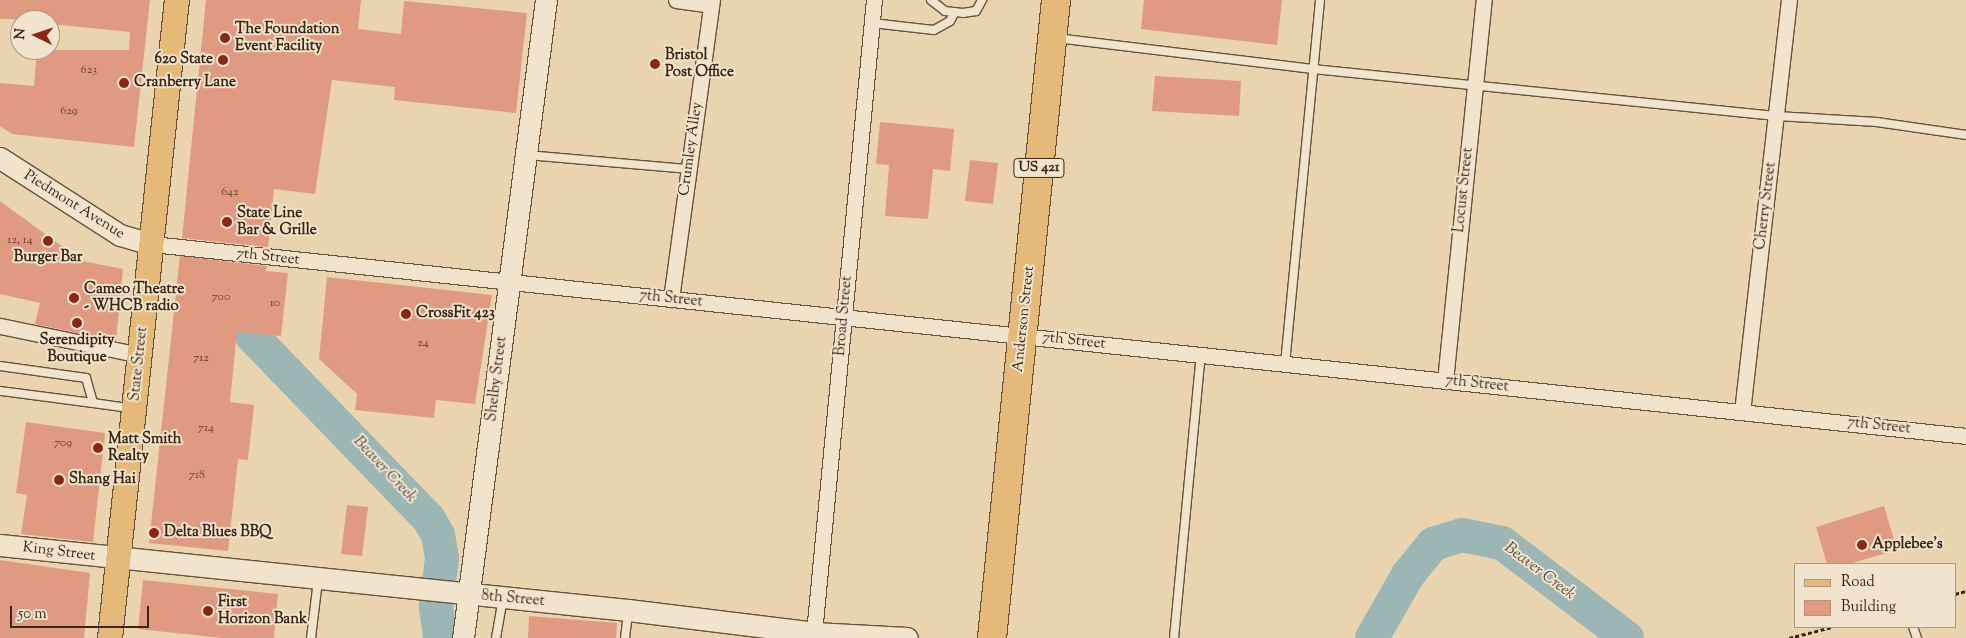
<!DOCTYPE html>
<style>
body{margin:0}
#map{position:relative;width:1966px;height:638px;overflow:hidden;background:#ead4b0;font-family:"Sorts Mill Goudy",serif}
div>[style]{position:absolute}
.river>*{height:34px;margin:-17px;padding:0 17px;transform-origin:17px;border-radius:17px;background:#9bb6b5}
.building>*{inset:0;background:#e09a81}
.path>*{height:3px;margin-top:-1.5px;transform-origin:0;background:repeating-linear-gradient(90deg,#3d2515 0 4px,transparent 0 6.5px)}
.roads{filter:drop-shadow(1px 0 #68513c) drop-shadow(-1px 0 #68513c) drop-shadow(0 1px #68513c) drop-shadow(0 -1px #68513c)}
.lane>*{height:8px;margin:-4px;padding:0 4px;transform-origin:4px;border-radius:4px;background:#f1e3cc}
.street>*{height:15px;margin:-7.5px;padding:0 7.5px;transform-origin:7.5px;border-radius:7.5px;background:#f1e3cc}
.secondary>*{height:21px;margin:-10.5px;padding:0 10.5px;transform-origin:10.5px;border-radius:10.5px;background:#f1e3cc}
.primary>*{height:24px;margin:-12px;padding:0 12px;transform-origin:12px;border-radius:12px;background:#e5ba78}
.highway>*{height:28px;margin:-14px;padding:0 14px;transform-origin:14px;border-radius:14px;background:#e5ba78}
.dots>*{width:14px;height:14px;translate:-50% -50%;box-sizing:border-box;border:2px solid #f1e3cc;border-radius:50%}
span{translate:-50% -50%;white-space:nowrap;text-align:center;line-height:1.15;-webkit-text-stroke:4px #f1e3cc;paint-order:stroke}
.number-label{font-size:12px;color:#664230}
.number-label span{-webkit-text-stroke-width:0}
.shield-label span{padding:1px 4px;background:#f1e3cc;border:1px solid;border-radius:4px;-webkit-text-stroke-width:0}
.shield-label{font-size:14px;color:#3d2515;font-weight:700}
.poi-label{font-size:15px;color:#3d2515;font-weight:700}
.left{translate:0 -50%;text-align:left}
.right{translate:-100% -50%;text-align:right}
.street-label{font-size:15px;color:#3d2515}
.water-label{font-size:16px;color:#54493d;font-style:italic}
.legend{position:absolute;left:1794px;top:563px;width:162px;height:65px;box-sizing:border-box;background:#f1e3cc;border:1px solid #a99783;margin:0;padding:6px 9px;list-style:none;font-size:15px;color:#3d2515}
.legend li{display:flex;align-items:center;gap:10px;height:25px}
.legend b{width:25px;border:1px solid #a99783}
.north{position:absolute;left:10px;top:10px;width:50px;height:50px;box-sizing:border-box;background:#f1e3cc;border:1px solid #a99783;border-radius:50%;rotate:274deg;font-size:14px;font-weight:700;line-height:20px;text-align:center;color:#3d2515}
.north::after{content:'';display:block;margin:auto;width:18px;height:22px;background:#8f2418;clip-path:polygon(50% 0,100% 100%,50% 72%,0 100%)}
.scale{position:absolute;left:10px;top:606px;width:139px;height:22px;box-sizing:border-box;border:2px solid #3d2515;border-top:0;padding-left:6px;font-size:15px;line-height:18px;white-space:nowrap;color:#3d2515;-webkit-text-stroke:4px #f1e3cc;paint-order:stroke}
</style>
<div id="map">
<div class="river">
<div style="left:252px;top:336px;width:255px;rotate:46deg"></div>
<div style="left:429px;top:519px;width:18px;rotate:61deg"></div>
<div style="left:438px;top:535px;width:23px;rotate:80deg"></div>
<div style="left:442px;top:558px;width:50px;rotate:96.8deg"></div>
<div style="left:436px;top:608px;width:30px;rotate:82deg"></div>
<div style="left:1372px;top:638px;width:73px;rotate:-60.3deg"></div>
<div style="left:1408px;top:575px;width:40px;rotate:-51deg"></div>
<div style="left:1433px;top:544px;width:30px;rotate:-17deg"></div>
<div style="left:1462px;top:535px;width:41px;rotate:11.3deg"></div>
<div style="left:1502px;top:543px;width:157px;rotate:37.2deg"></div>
</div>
<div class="building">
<div style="clip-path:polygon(0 0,150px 0,134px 147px,12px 134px,0 126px,0 83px,34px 86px,37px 50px,129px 50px,130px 32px,50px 24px,50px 20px,0 19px)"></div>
<div style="clip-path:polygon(206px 0,361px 0,358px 29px,401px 34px,404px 1px,527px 13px,516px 113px,394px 100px,395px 87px,332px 80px,315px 194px,274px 189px,268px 247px,182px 238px)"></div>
<div style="clip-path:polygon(1144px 0,1282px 0,1277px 45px,1141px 29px)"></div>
<div style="clip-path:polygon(1155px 76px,1241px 81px,1239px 116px,1152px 111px)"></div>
<div style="clip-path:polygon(880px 122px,954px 129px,950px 171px,933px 169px,928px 219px,885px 216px,889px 165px,876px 164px)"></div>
<div style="clip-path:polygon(970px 160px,998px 163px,993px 204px,965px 201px)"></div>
<div style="clip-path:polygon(0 201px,82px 261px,123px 269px,116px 341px,35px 324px,40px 303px,0 294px)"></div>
<div style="clip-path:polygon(180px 256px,267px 266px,266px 271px,288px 273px,281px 336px,237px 332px,230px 402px,254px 405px,248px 460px,238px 459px,228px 551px,149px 543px)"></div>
<div style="clip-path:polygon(327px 277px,492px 295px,475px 404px,436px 400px,434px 418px,355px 410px,357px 394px,319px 359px)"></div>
<div style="clip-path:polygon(26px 422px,105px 433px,93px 542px,21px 534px,27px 495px,16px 493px)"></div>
<div style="clip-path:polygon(347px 505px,368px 507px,362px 556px,341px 554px)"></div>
<div style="clip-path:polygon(1884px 506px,1897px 550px,1849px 564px,1827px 564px,1816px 527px)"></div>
<div style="clip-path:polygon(0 560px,90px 573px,84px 638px,0 638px)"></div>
<div style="clip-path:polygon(143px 580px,278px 594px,274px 638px,222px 638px,138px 629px)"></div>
<div style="clip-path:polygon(529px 616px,617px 623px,616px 638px,528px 638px)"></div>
</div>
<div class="path">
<div style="left:1955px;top:594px;width:11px;rotate:-15deg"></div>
<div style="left:1789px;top:638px;width:44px;rotate:-14.3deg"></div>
</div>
<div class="roads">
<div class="lane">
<div style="left:931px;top:0;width:18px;rotate:38deg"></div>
<div style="left:945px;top:11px;width:18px;rotate:6deg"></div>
<div style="left:963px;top:13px;width:13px;rotate:-9deg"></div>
<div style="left:976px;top:11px;width:13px;rotate:-61deg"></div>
<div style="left:872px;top:23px;width:62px;rotate:6.4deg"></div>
<div style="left:934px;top:30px;width:18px;rotate:-29deg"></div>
<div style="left:950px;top:21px;width:10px;rotate:-61deg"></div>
<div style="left:1056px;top:38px;width:259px;rotate:6.9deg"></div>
<div style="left:1313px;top:69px;width:465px;rotate:5.8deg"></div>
<div style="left:1776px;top:116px;width:101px;rotate:3.4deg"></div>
<div style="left:1877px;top:122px;width:90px;rotate:8.3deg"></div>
<div style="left:528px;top:155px;width:161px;rotate:5deg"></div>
<div style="left:1285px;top:364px;width:366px;rotate:-84.5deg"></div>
<div style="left:0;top:366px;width:87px;rotate:7.9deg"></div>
<div style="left:86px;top:378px;width:26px;rotate:74deg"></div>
<div style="left:93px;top:403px;width:94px;rotate:-172.6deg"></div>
<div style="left:93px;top:403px;width:37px;rotate:8deg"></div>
<div style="left:1913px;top:627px;width:12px;rotate:70deg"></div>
<div style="left:311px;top:638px;width:58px;rotate:-83.1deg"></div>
<div style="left:496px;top:638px;width:41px;rotate:-80.1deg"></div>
<div style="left:625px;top:638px;width:25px;rotate:-83deg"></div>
<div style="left:1174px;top:638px;width:284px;rotate:-84.6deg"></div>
</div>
<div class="street">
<div style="left:676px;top:0;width:35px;rotate:8deg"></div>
<div style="left:152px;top:244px;width:1824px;rotate:6.04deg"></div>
<div style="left:671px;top:299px;width:302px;rotate:-82.2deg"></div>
<div style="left:0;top:326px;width:143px;rotate:11.7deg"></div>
<div style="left:1445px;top:381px;width:383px;rotate:-84.2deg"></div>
<div style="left:1742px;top:412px;width:415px;rotate:-83.5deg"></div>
<div style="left:814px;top:633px;width:636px;rotate:-84.59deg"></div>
</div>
<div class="secondary">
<div style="left:0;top:158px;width:143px;rotate:32.7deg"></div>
<div style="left:120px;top:235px;width:33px;rotate:16deg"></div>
<div style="left:0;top:545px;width:631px;rotate:5.91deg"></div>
<div style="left:628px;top:610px;width:187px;rotate:7deg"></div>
<div style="left:814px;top:633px;width:93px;rotate:3.1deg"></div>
<div style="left:463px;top:638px;width:643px;rotate:-82.59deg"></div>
</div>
<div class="primary">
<div style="left:110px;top:638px;width:642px;rotate:-84.01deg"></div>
</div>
<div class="highway">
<div style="left:992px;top:638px;width:641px;rotate:-84.27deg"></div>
</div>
</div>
<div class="dots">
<div style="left:225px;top:38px;background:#8f2418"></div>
<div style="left:223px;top:60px;background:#8f2418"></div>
<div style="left:655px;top:64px;background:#8f2418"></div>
<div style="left:124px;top:83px;background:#8f2418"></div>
<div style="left:227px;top:222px;background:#8f2418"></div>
<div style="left:48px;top:241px;background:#8f2418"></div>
<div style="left:74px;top:298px;background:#8f2418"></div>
<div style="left:406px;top:314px;background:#8f2418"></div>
<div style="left:77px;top:323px;background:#8f2418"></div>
<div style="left:98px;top:448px;background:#8f2418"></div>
<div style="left:59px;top:480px;background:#8f2418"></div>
<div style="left:154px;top:533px;background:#8f2418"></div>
<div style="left:1862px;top:545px;background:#8f2418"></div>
<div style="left:208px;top:611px;background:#8f2418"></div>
</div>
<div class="number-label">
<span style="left:89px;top:71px">623</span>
<span style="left:69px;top:112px">629</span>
<span style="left:230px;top:193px">642</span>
<span style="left:20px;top:241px">12, 14</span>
<span style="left:221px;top:298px">700</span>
<span style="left:275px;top:304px">10</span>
<span style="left:423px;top:344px">24</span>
<span style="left:201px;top:359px">712</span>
<span style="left:206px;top:429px">714</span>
<span style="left:63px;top:444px">709</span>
<span style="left:197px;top:476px">718</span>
</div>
<div class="shield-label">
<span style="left:1039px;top:168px">US 421</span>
</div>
<div class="poi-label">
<span class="left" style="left:235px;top:38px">The Foundation<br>Event Facility</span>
<span class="left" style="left:665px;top:64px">Bristol<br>Post Office</span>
<span class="right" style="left:213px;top:60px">620 State</span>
<span class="left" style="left:134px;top:83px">Cranberry Lane</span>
<span class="left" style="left:237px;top:222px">State Line<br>Bar &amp; Grille</span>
<span style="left:48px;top:258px">Burger Bar</span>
<span class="left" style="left:84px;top:298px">Cameo Theatre<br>- WHCB radio</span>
<span class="left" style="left:416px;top:314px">CrossFit 423</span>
<span style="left:77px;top:349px">Serendipity<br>Boutique</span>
<span class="left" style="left:108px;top:448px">Matt Smith<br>Realty</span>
<span class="left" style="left:69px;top:480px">Shang Hai</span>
<span class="left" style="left:164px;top:533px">Delta Blues BBQ</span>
<span class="left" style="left:1872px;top:545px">Applebee's</span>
<span class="left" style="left:218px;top:611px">First<br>Horizon Bank</span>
</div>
<div class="street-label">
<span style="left:691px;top:149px;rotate:-82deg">Crumley Alley</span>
<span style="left:1464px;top:190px;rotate:-84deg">Locust Street</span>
<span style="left:74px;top:205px;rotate:32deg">Piedmont Avenue</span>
<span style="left:1766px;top:206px;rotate:-83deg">Cherry Street</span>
<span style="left:268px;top:257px;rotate:6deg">7th Street</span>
<span style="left:671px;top:299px;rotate:6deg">7th Street</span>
<span style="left:844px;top:316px;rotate:-85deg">Broad Street</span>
<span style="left:1024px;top:319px;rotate:-84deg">Anderson Street</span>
<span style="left:1074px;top:341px;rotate:6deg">7th Street</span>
<span style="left:139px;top:364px;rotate:-84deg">State Street</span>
<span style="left:497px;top:379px;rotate:-83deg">Shelby Street</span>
<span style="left:1477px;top:384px;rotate:6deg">7th Street</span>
<span style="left:1879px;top:426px;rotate:6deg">7th Street</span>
<span style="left:59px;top:552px;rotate:7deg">King Street</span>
<span style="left:513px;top:599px;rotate:5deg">8th Street</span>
</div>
<div class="water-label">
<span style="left:384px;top:470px;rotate:47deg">Beaver Creek</span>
<span style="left:1539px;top:572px;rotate:37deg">Beaver Creek</span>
</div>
<ul class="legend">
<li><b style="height:6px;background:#e5ba78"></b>Road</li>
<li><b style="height:14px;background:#e09a81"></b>Building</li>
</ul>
<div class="north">N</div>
<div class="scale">50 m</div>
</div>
